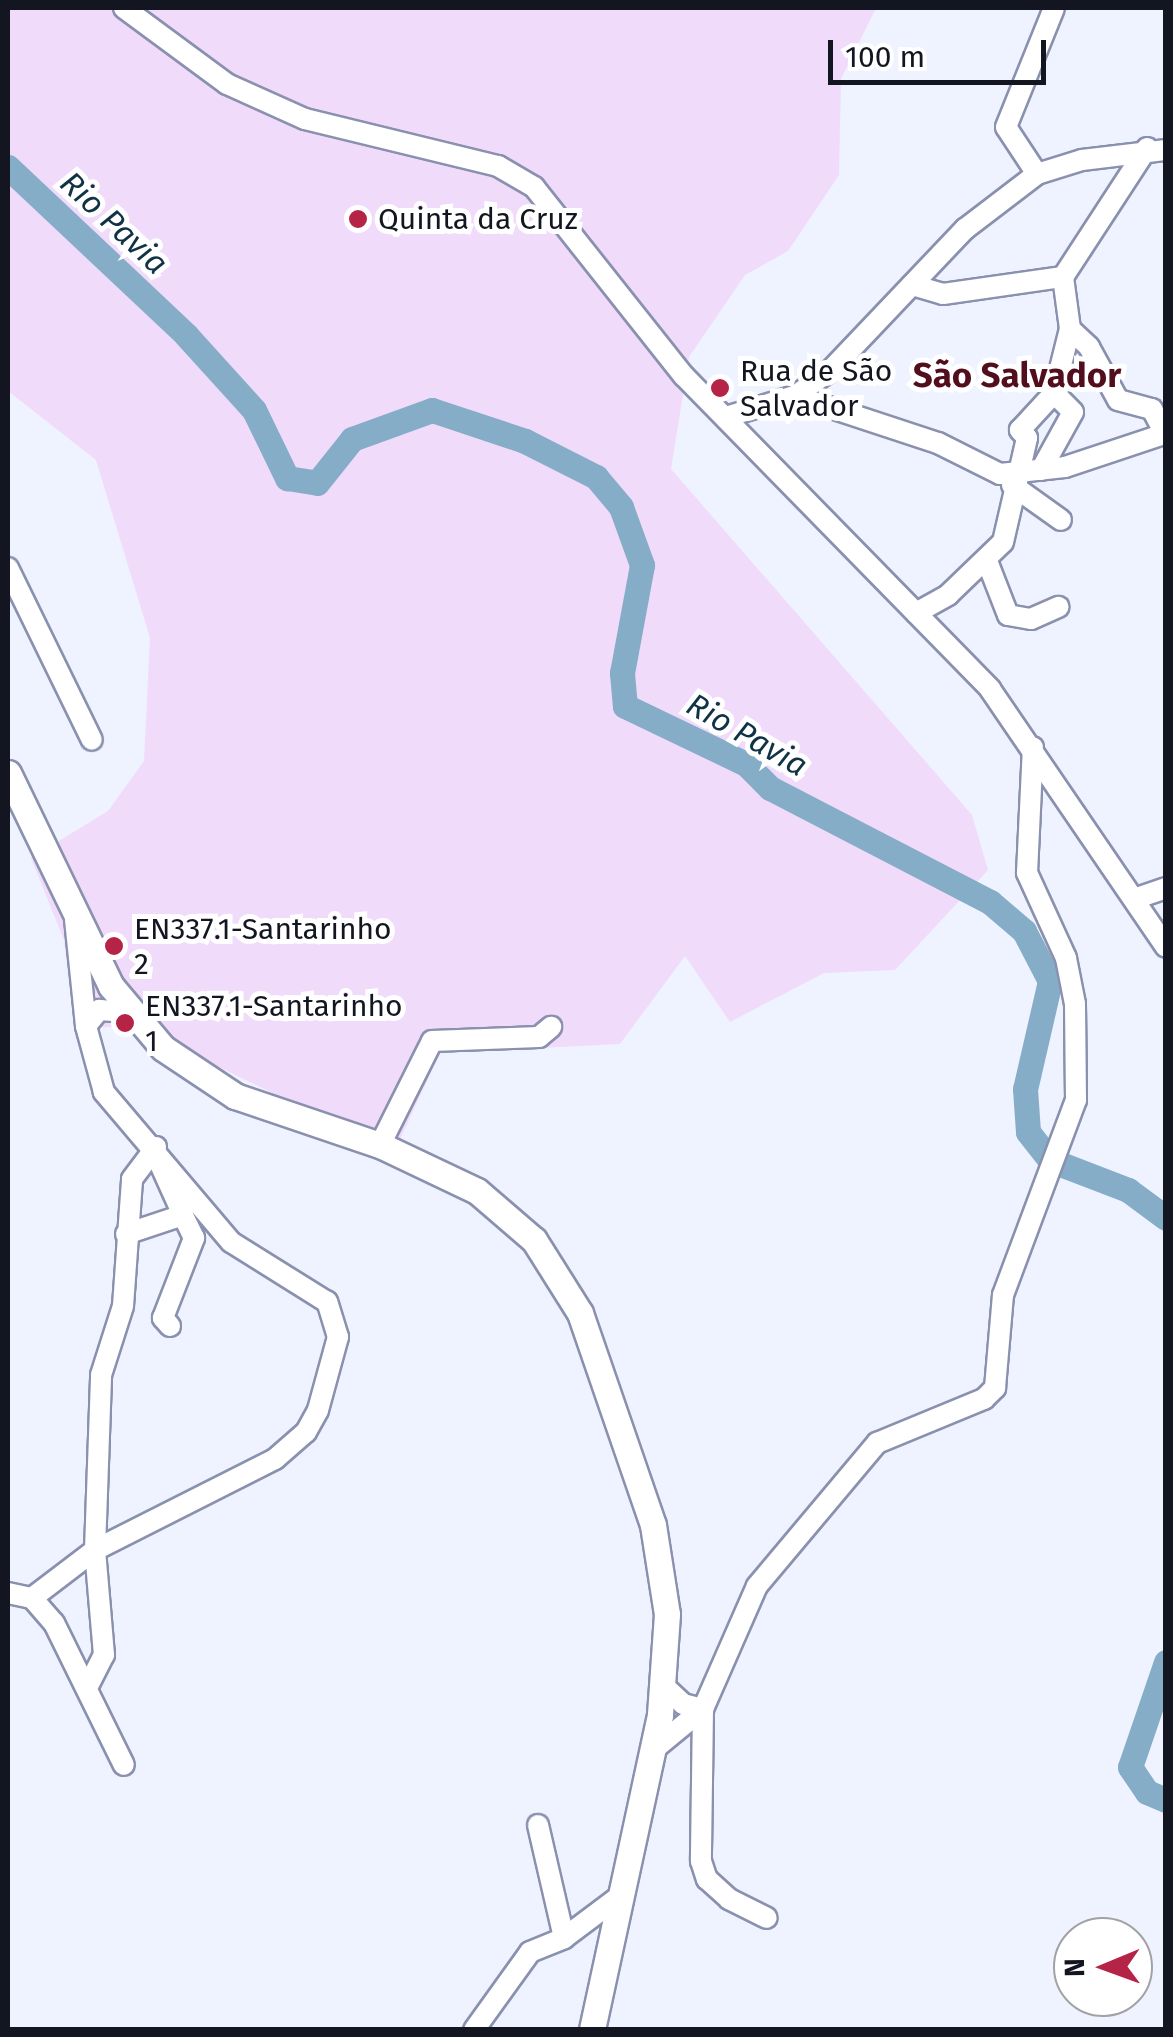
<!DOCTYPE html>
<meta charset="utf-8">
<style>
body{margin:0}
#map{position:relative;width:1173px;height:2037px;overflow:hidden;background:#eff2ff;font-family:"Fira Sans",sans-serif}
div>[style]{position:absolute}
.green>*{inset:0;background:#f1dbfb}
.river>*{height:25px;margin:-12.5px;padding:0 12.5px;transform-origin:12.5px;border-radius:12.5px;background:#85adc7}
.roads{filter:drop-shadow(2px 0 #8a91ae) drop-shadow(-2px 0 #8a91ae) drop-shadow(0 2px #8a91ae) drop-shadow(0 -2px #8a91ae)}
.minor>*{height:20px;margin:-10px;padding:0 10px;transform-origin:10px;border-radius:10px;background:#fff}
.major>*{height:25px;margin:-12.5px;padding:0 12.5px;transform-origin:12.5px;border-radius:12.5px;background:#fff}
.dots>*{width:28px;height:28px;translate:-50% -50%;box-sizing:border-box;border:5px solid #fff;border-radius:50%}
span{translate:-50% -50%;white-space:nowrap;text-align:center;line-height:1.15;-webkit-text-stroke:10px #fff;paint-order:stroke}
.poi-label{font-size:30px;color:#131520}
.left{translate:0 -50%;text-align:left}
.water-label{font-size:32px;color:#0f3245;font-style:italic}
.quarter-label{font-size:35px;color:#530e1d;font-weight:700}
.frame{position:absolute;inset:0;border:10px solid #131520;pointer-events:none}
.north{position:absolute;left:1053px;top:1917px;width:100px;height:100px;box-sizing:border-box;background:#fff;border:2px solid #a1a1a6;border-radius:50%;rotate:269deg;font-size:28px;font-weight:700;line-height:40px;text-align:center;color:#131520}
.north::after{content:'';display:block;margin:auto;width:35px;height:45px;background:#b52346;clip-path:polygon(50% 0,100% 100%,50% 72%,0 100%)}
.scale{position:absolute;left:828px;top:40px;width:218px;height:45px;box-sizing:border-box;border:5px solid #131520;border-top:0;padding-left:12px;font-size:30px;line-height:35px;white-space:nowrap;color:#131520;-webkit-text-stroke:8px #fff;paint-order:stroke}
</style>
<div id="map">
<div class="green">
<div style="clip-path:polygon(8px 8px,876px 8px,841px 79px,839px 175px,788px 251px,745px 275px,689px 357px,671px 469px,972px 815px,988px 870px,895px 970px,824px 973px,730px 1022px,685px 956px,620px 1044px,440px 1053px,400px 1139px,283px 1098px,136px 1027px,101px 1027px,76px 1039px,64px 940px,31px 858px,108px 811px,144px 761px,150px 638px,96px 460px,8px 391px)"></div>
</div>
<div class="river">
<div style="left:8px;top:167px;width:245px;rotate:43.3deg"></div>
<div style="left:186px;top:335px;width:101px;rotate:47.8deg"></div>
<div style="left:254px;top:410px;width:76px;rotate:64.1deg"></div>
<div style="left:287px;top:478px;width:30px;rotate:9deg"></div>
<div style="left:317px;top:483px;width:56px;rotate:-51.5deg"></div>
<div style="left:352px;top:439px;width:85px;rotate:-19.9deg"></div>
<div style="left:432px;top:410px;width:98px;rotate:18.4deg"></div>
<div style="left:525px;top:441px;width:80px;rotate:26.9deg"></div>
<div style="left:596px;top:477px;width:39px;rotate:50deg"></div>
<div style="left:621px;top:507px;width:62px;rotate:70.1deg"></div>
<div style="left:642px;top:565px;width:110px;rotate:100.5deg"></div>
<div style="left:622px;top:673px;width:33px;rotate:85deg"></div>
<div style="left:625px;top:706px;width:134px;rotate:25.6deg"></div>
<div style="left:746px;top:764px;width:34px;rotate:45deg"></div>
<div style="left:770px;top:788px;width:248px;rotate:27.4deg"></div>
<div style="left:990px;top:902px;width:45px;rotate:40.5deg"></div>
<div style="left:1024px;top:931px;width:56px;rotate:62.5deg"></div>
<div style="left:1050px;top:981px;width:111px;rotate:103deg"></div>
<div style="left:1025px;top:1089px;width:43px;rotate:86deg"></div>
<div style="left:1028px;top:1132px;width:36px;rotate:52deg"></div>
<div style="left:1050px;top:1160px;width:84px;rotate:21deg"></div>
<div style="left:1128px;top:1190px;width:47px;rotate:36.4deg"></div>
<div style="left:1166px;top:1662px;width:111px;rotate:108.9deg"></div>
<div style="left:1130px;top:1767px;width:30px;rotate:56deg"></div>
<div style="left:1147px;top:1792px;width:21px;rotate:23deg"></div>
</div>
<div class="roads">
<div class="minor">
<div style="left:124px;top:8px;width:128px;rotate:36.4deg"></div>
<div style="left:227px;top:84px;width:85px;rotate:24.2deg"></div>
<div style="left:305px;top:119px;width:199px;rotate:13.7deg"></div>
<div style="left:498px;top:166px;width:42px;rotate:30.3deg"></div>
<div style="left:534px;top:187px;width:241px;rotate:51.6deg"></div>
<div style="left:684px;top:376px;width:438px;rotate:45.6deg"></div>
<div style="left:990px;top:689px;width:312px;rotate:55.7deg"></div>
<div style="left:1037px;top:174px;width:56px;rotate:-123.4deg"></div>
<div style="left:1006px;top:127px;width:128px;rotate:-68deg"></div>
<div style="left:1063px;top:277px;width:52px;rotate:82.3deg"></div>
<div style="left:1070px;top:329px;width:26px;rotate:43deg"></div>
<div style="left:1089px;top:347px;width:60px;rotate:61.3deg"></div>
<div style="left:1118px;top:400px;width:35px;rotate:15deg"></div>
<div style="left:1152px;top:409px;width:30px;rotate:62deg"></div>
<div style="left:912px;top:285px;width:32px;rotate:16deg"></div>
<div style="left:943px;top:294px;width:121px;rotate:-8.1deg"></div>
<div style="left:1063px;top:277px;width:154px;rotate:-56.9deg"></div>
<div style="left:795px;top:396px;width:151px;rotate:18.2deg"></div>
<div style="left:938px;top:443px;width:69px;rotate:26.6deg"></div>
<div style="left:1000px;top:474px;width:65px;rotate:-6.1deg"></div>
<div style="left:1065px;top:467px;width:101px;rotate:-18.4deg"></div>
<div style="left:729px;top:416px;width:69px;rotate:-16.9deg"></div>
<div style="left:795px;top:396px;width:44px;rotate:-35.8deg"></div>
<div style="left:831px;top:370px;width:195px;rotate:-46.5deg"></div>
<div style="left:965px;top:229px;width:91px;rotate:-37.4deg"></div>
<div style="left:1037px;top:174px;width:47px;rotate:-17.3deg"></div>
<div style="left:1082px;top:160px;width:85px;rotate:-6.8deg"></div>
<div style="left:1041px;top:470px;width:66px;rotate:-61.1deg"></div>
<div style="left:1073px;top:412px;width:27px;rotate:-135deg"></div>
<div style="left:1012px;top:485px;width:60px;rotate:35.5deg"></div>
<div style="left:987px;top:561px;width:58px;rotate:68.7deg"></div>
<div style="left:1008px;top:615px;width:23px;rotate:10deg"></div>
<div style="left:1031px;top:619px;width:30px;rotate:-24deg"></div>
<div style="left:8px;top:568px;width:191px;rotate:64deg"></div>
<div style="left:916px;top:613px;width:37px;rotate:-29deg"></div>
<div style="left:948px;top:595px;width:76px;rotate:-43.9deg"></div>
<div style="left:1003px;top:542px;width:107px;rotate:-77deg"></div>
<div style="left:1027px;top:438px;width:11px;rotate:-131deg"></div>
<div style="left:1020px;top:430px;width:50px;rotate:-47.4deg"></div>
<div style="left:1054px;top:393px;width:66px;rotate:-76deg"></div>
<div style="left:1134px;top:899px;width:34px;rotate:-19deg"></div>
<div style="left:86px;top:1026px;width:21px;rotate:-51deg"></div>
<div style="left:99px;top:1010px;width:29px;rotate:4deg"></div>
<div style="left:380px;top:1145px;width:116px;rotate:-63.4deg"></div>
<div style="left:432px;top:1041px;width:107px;rotate:-2.1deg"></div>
<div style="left:539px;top:1037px;width:16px;rotate:-40deg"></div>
<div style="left:126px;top:1234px;width:60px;rotate:-18.4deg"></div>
<div style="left:183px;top:1215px;width:56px;rotate:-114.3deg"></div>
<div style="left:170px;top:1326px;width:11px;rotate:-131deg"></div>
<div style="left:163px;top:1318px;width:86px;rotate:-68.8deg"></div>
<div style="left:194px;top:1238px;width:25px;rotate:-116deg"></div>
<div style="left:8px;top:1593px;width:25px;rotate:12deg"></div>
<div style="left:32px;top:1598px;width:33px;rotate:49deg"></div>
<div style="left:54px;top:1623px;width:158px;rotate:63.8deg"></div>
<div style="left:32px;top:1598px;width:79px;rotate:-37.3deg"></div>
<div style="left:95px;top:1550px;width:202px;rotate:-26.8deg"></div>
<div style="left:275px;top:1459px;width:41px;rotate:-41.1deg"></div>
<div style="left:306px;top:1432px;width:25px;rotate:-61deg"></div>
<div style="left:318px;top:1410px;width:76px;rotate:-74.7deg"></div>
<div style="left:338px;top:1337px;width:37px;rotate:-107deg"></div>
<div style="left:327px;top:1302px;width:113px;rotate:-148deg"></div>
<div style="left:231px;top:1242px;width:197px;rotate:-130.3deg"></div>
<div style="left:104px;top:1092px;width:68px;rotate:-105.3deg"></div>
<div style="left:86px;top:1026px;width:108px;rotate:-95.9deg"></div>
<div style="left:88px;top:1686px;width:35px;rotate:-63deg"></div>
<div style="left:104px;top:1655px;width:105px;rotate:-94.9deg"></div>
<div style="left:95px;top:1550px;width:175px;rotate:-88deg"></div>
<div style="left:101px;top:1375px;width:72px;rotate:-72.3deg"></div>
<div style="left:123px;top:1306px;width:127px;rotate:-85.9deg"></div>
<div style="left:132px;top:1179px;width:40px;rotate:-53deg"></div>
<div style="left:664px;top:1686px;width:26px;rotate:43deg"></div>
<div style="left:683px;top:1704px;width:21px;rotate:14deg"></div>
<div style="left:703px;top:1709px;width:152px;rotate:90.8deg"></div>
<div style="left:701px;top:1861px;width:19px;rotate:72deg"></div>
<div style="left:707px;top:1879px;width:30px;rotate:42deg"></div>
<div style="left:729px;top:1899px;width:42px;rotate:26.6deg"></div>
<div style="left:653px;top:1750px;width:65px;rotate:-39.4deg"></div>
<div style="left:703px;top:1709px;width:134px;rotate:-66.3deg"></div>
<div style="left:757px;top:1586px;width:187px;rotate:-50deg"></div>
<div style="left:877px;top:1443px;width:116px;rotate:-22.4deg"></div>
<div style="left:984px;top:1399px;width:16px;rotate:-45deg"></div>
<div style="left:995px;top:1388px;width:93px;rotate:-85.1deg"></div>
<div style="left:1003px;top:1295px;width:208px;rotate:-69.5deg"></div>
<div style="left:1076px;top:1100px;width:96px;rotate:-90.6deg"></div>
<div style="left:1075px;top:1004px;width:47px;rotate:-101.1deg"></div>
<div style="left:1066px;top:958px;width:94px;rotate:-114.6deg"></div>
<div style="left:1027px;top:873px;width:126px;rotate:-87.3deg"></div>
<div style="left:538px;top:1825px;width:116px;rotate:77deg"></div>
<div style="left:474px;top:2030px;width:96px;rotate:-54.3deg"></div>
<div style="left:530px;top:1952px;width:37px;rotate:-22deg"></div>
<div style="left:564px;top:1938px;width:70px;rotate:-36.9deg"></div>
</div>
<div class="major">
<div style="left:8px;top:773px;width:237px;rotate:64.2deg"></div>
<div style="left:111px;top:986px;width:81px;rotate:50deg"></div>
<div style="left:163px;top:1048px;width:87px;rotate:33.7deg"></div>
<div style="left:235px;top:1096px;width:153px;rotate:18.7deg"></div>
<div style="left:380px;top:1145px;width:107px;rotate:25.4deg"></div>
<div style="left:477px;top:1191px;width:75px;rotate:40.7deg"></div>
<div style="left:534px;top:1240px;width:86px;rotate:57.8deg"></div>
<div style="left:580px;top:1313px;width:224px;rotate:71deg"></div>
<div style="left:653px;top:1525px;width:90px;rotate:81.1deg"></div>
<div style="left:667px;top:1614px;width:101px;rotate:94deg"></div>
<div style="left:660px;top:1715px;width:322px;rotate:102.2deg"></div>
</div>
</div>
<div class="dots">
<div style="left:358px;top:219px;background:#b52346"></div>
<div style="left:720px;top:388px;background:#b52346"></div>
<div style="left:114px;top:946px;background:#b52346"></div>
<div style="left:125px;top:1023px;background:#b52346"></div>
</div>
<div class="poi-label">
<span class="left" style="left:378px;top:219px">Quinta da Cruz</span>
<span class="left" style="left:740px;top:388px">Rua de São<br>Salvador</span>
<span class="left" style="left:134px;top:946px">EN337.1-Santarinho<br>2</span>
<span class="left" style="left:145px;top:1023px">EN337.1-Santarinho<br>1</span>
</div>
<div class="water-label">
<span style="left:114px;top:223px;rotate:43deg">Rio Pavia</span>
<span style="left:747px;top:735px;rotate:30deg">Rio Pavia</span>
</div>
<div class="quarter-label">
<span style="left:1017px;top:375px">São Salvador</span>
</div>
<div class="frame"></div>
<div class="north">N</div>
<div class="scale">100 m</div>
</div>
